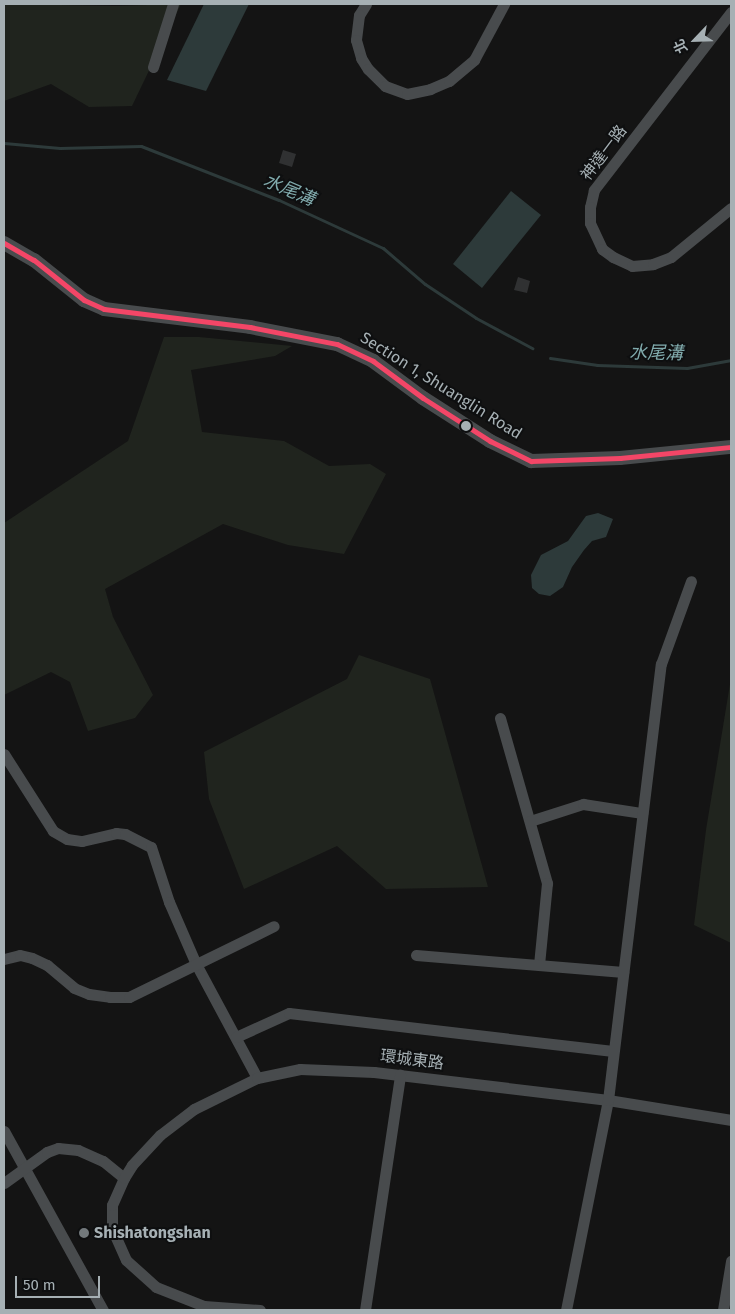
<!DOCTYPE html>
<meta charset="utf-8">
<style>
body{margin:0}
#map{position:relative;width:735px;height:1314px;overflow:hidden;background:#141414;font-family:"Fira Sans","Noto Sans TC",sans-serif}
div>[style]{position:absolute}
.green>*{inset:0;background:#20241e}
.water>*{inset:0;background:#2d3a3a}
.stream>*{height:3px;margin:-1.5px;padding:0 1.5px;transform-origin:1.5px;border-radius:1.5px;background:#2d3a3a}
.building>*{inset:0;background:#303132}
.minor>*{height:11px;margin:-5.5px;padding:0 5.5px;transform-origin:5.5px;border-radius:5.5px;background:#484b4d}
.tertiary>*{height:14px;margin:-7px;padding:0 7px;transform-origin:7px;border-radius:7px;background:#484b4d}
.bus-1>*{height:5px;margin:-2.5px;padding:0 2.5px;transform-origin:2.5px;border-radius:2.5px;background:#f34667}
.dots>*{width:14px;height:14px;translate:-50% -50%;box-sizing:border-box;border:2px solid #0e0f10;border-radius:50%}
span{translate:-50% -50%;white-space:nowrap;text-align:center;line-height:1.15;-webkit-text-stroke:4px #0e0f10;paint-order:stroke}
.street-label{font-size:16px;color:#a6b0b4}
.poi-label{font-size:16px;color:#a6b0b4;font-weight:700}
.left{translate:0 -50%;text-align:left}
.water-label{font-size:18px;color:#80aaac;font-style:italic}
.frame{position:absolute;inset:0;border:5px solid #a6b0b4;pointer-events:none}
.north{position:absolute;left:670px;top:15px;width:50px;height:50px;-webkit-text-stroke:4px #0e0f10;paint-order:stroke;rotate:246deg;font-size:14px;font-weight:700;line-height:20px;text-align:center;color:#a6b0b4}
.north::after{content:'';display:block;margin:auto;width:18px;height:22px;background:#a6b0b4;clip-path:polygon(50% 0,100% 100%,50% 72%,0 100%)}
.scale{position:absolute;left:15px;top:1276px;width:85px;height:22px;box-sizing:border-box;border:2px solid #a6b0b4;border-top:0;padding-left:6px;font-size:15px;line-height:18px;white-space:nowrap;color:#a6b0b4;-webkit-text-stroke:4px #0e0f10;paint-order:stroke}
</style>
<div id="map">
<div class="green">
<div style="clip-path:polygon(4px 4px,116px 6px,181px 4px,132px 106px,89px 107px,51px 84px,4px 101px)"></div>
<div style="clip-path:polygon(164px 337px,199px 337px,292px 346px,275px 356px,191px 370px,202px 432px,284px 441px,329px 466px,370px 464px,386px 474px,344px 554px,288px 545px,223px 524px,105px 589px,113px 617px,153px 695px,135px 718px,88px 731px,70px 682px,51px 672px,4px 695px,4px 523px,128px 441px)"></div>
<div style="clip-path:polygon(359px 655px,430px 679px,488px 887px,386px 889px,337px 846px,244px 889px,209px 799px,204px 752px,347px 679px)"></div>
<div style="clip-path:polygon(731px 678px,731px 943px,694px 925px,706px 830px)"></div>
</div>
<div class="water">
<div style="clip-path:polygon(204px 4px,249px 4px,206px 91px,167px 80px)"></div>
<div style="clip-path:polygon(511px 191px,541px 215px,482px 288px,453px 264px)"></div>
<div style="clip-path:polygon(598px 513px,613px 519px,606px 537px,592px 541px,584px 550px,572px 567px,563px 587px,550px 596px,539px 594px,532px 588px,531px 575px,541px 555px,568px 541px,586px 516px)"></div>
</div>
<div class="stream">
<div style="left:4px;top:143px;width:56px;rotate:5.1deg"></div>
<div style="left:60px;top:148px;width:81px;rotate:-1.4deg"></div>
<div style="left:141px;top:146px;width:148px;rotate:21.4deg"></div>
<div style="left:279px;top:200px;width:115px;rotate:24.8deg"></div>
<div style="left:383px;top:248px;width:55px;rotate:40.6deg"></div>
<div style="left:425px;top:284px;width:61px;rotate:33.7deg"></div>
<div style="left:476px;top:318px;width:64px;rotate:28.2deg"></div>
<div style="left:550px;top:358px;width:48px;rotate:8.5deg"></div>
<div style="left:597px;top:365px;width:90px;rotate:1.9deg"></div>
<div style="left:687px;top:368px;width:45px;rotate:-10.3deg"></div>
</div>
<div class="building">
<div style="clip-path:polygon(283px 150px,296px 154px,292px 167px,279px 163px)"></div>
<div style="clip-path:polygon(518px 277px,530px 281px,527px 293px,514px 290px)"></div>
</div>
<div class="minor">
<div style="left:366px;top:4px;width:13px;rotate:122deg"></div>
<div style="left:359px;top:15px;width:25px;rotate:97deg"></div>
<div style="left:356px;top:40px;width:19px;rotate:74deg"></div>
<div style="left:361px;top:58px;width:13px;rotate:58deg"></div>
<div style="left:368px;top:69px;width:24px;rotate:45deg"></div>
<div style="left:385px;top:86px;width:23px;rotate:20deg"></div>
<div style="left:407px;top:94px;width:24px;rotate:-12deg"></div>
<div style="left:430px;top:89px;width:21px;rotate:-23deg"></div>
<div style="left:449px;top:81px;width:33px;rotate:-40deg"></div>
<div style="left:474px;top:60px;width:64px;rotate:-61.8deg"></div>
<div style="left:731px;top:12px;width:225px;rotate:127.6deg"></div>
<div style="left:594px;top:190px;width:17px;rotate:103deg"></div>
<div style="left:590px;top:207px;width:16px;rotate:90deg"></div>
<div style="left:590px;top:223px;width:29px;rotate:65deg"></div>
<div style="left:602px;top:249px;width:14px;rotate:36deg"></div>
<div style="left:613px;top:257px;width:21px;rotate:25deg"></div>
<div style="left:632px;top:266px;width:21px;rotate:-5deg"></div>
<div style="left:653px;top:264px;width:19px;rotate:-21deg"></div>
<div style="left:671px;top:257px;width:77px;rotate:-39.2deg"></div>
<div style="left:153px;top:67px;width:66px;rotate:-72.4deg"></div>
<div style="left:500px;top:718px;width:172px;rotate:74.1deg"></div>
<div style="left:547px;top:883px;width:82px;rotate:95.6deg"></div>
<div style="left:4px;top:754px;width:91px;rotate:57.5deg"></div>
<div style="left:53px;top:831px;width:16px;rotate:30deg"></div>
<div style="left:67px;top:839px;width:15px;rotate:8deg"></div>
<div style="left:82px;top:841px;width:35px;rotate:-13deg"></div>
<div style="left:116px;top:833px;width:9px;rotate:6deg"></div>
<div style="left:125px;top:834px;width:29px;rotate:27deg"></div>
<div style="left:151px;top:847px;width:58px;rotate:71.9deg"></div>
<div style="left:169px;top:902px;width:68px;rotate:66.5deg"></div>
<div style="left:196px;top:964px;width:129px;rotate:61.8deg"></div>
<div style="left:530px;top:821px;width:56px;rotate:-17.8deg"></div>
<div style="left:583px;top:804px;width:60px;rotate:8.7deg"></div>
<div style="left:416px;top:955px;width:208px;rotate:4.7deg"></div>
<div style="left:4px;top:959px;width:16px;rotate:-14deg"></div>
<div style="left:20px;top:955px;width:12px;rotate:14deg"></div>
<div style="left:32px;top:958px;width:17px;rotate:25deg"></div>
<div style="left:47px;top:965px;width:35px;rotate:40deg"></div>
<div style="left:74px;top:988px;width:16px;rotate:22deg"></div>
<div style="left:89px;top:994px;width:21px;rotate:8deg"></div>
<div style="left:110px;top:997px;width:19px"></div>
<div style="left:129px;top:997px;width:161px;rotate:-26.1deg"></div>
<div style="left:236px;top:1037px;width:58px;rotate:-24.4deg"></div>
<div style="left:289px;top:1013px;width:326px;rotate:6.7deg"></div>
<div style="left:4px;top:1131px;width:205px;rotate:61.1deg"></div>
<div style="left:4px;top:1183px;width:53px;rotate:-35.8deg"></div>
<div style="left:47px;top:1152px;width:12px;rotate:-20deg"></div>
<div style="left:58px;top:1148px;width:20px;rotate:6deg"></div>
<div style="left:78px;top:1150px;width:27px;rotate:24deg"></div>
<div style="left:103px;top:1161px;width:27px;rotate:39deg"></div>
<div style="left:260px;top:1310px;width:56px;rotate:-175.9deg"></div>
<div style="left:204px;top:1306px;width:52px;rotate:-158.4deg"></div>
<div style="left:156px;top:1287px;width:40px;rotate:-138deg"></div>
<div style="left:126px;top:1260px;width:35px;rotate:-114deg"></div>
<div style="left:112px;top:1228px;width:23px;rotate:-90deg"></div>
<div style="left:112px;top:1205px;width:30px;rotate:-66deg"></div>
<div style="left:124px;top:1178px;width:15px;rotate:-58deg"></div>
<div style="left:132px;top:1165px;width:41px;rotate:-47deg"></div>
<div style="left:160px;top:1135px;width:43px;rotate:-37.4deg"></div>
<div style="left:194px;top:1109px;width:70px;rotate:-26.2deg"></div>
<div style="left:257px;top:1078px;width:44px;rotate:-11.8deg"></div>
<div style="left:300px;top:1069px;width:74px;rotate:2.3deg"></div>
<div style="left:374px;top:1072px;width:236px;rotate:6.8deg"></div>
<div style="left:608px;top:1100px;width:125px;rotate:9.2deg"></div>
<div style="left:365px;top:1310px;width:238px;rotate:-81.5deg"></div>
<div style="left:566px;top:1310px;width:214px;rotate:-78.7deg"></div>
<div style="left:608px;top:1100px;width:439px;rotate:-83.1deg"></div>
<div style="left:661px;top:664px;width:88px;rotate:-70.1deg"></div>
<div style="left:723px;top:1310px;width:50px;rotate:-80.7deg"></div>
</div>
<div class="tertiary">
<div style="left:4px;top:243px;width:34px;rotate:30deg"></div>
<div style="left:34px;top:260px;width:64px;rotate:38.7deg"></div>
<div style="left:84px;top:300px;width:22px;rotate:24deg"></div>
<div style="left:104px;top:309px;width:147px;rotate:7deg"></div>
<div style="left:250px;top:327px;width:89px;rotate:11.1deg"></div>
<div style="left:337px;top:344px;width:40px;rotate:25deg"></div>
<div style="left:373px;top:361px;width:62px;rotate:36.5deg"></div>
<div style="left:423px;top:398px;width:80px;rotate:32.7deg"></div>
<div style="left:490px;top:441px;width:46px;rotate:26deg"></div>
<div style="left:531px;top:461px;width:89px;rotate:-1.9deg"></div>
<div style="left:620px;top:458px;width:112px;rotate:-5.7deg"></div>
</div>
<div class="bus-1">
<div style="left:4px;top:243px;width:34px;rotate:30deg"></div>
<div style="left:34px;top:260px;width:64px;rotate:38.7deg"></div>
<div style="left:84px;top:300px;width:22px;rotate:24deg"></div>
<div style="left:104px;top:309px;width:147px;rotate:7deg"></div>
<div style="left:250px;top:327px;width:89px;rotate:11.1deg"></div>
<div style="left:337px;top:344px;width:40px;rotate:25deg"></div>
<div style="left:373px;top:361px;width:62px;rotate:36.5deg"></div>
<div style="left:423px;top:398px;width:80px;rotate:32.7deg"></div>
<div style="left:490px;top:441px;width:46px;rotate:26deg"></div>
<div style="left:531px;top:461px;width:89px;rotate:-1.9deg"></div>
<div style="left:620px;top:458px;width:112px;rotate:-5.7deg"></div>
</div>
<div class="dots">
<div style="left:466px;top:426px;background:#a6b0b4"></div>
<div style="left:84px;top:1233px;background:#73797c"></div>
</div>
<div class="street-label">
<span style="left:604px;top:153px;rotate:-53deg">神達一路</span>
<span style="left:441px;top:386px;rotate:32deg">Section 1, Shuanglin Road</span>
<span style="left:412px;top:1060px;rotate:7deg">環城東路</span>
</div>
<div class="poi-label">
<span class="left" style="left:94px;top:1233px">Shishatongshan</span>
</div>
<div class="water-label">
<span style="left:289px;top:190px;rotate:23deg">水尾溝</span>
<span style="left:656px;top:353px;rotate:1deg">水尾溝</span>
</div>
<div class="frame"></div>
<div class="north">北</div>
<div class="scale">50 m</div>
</div>
